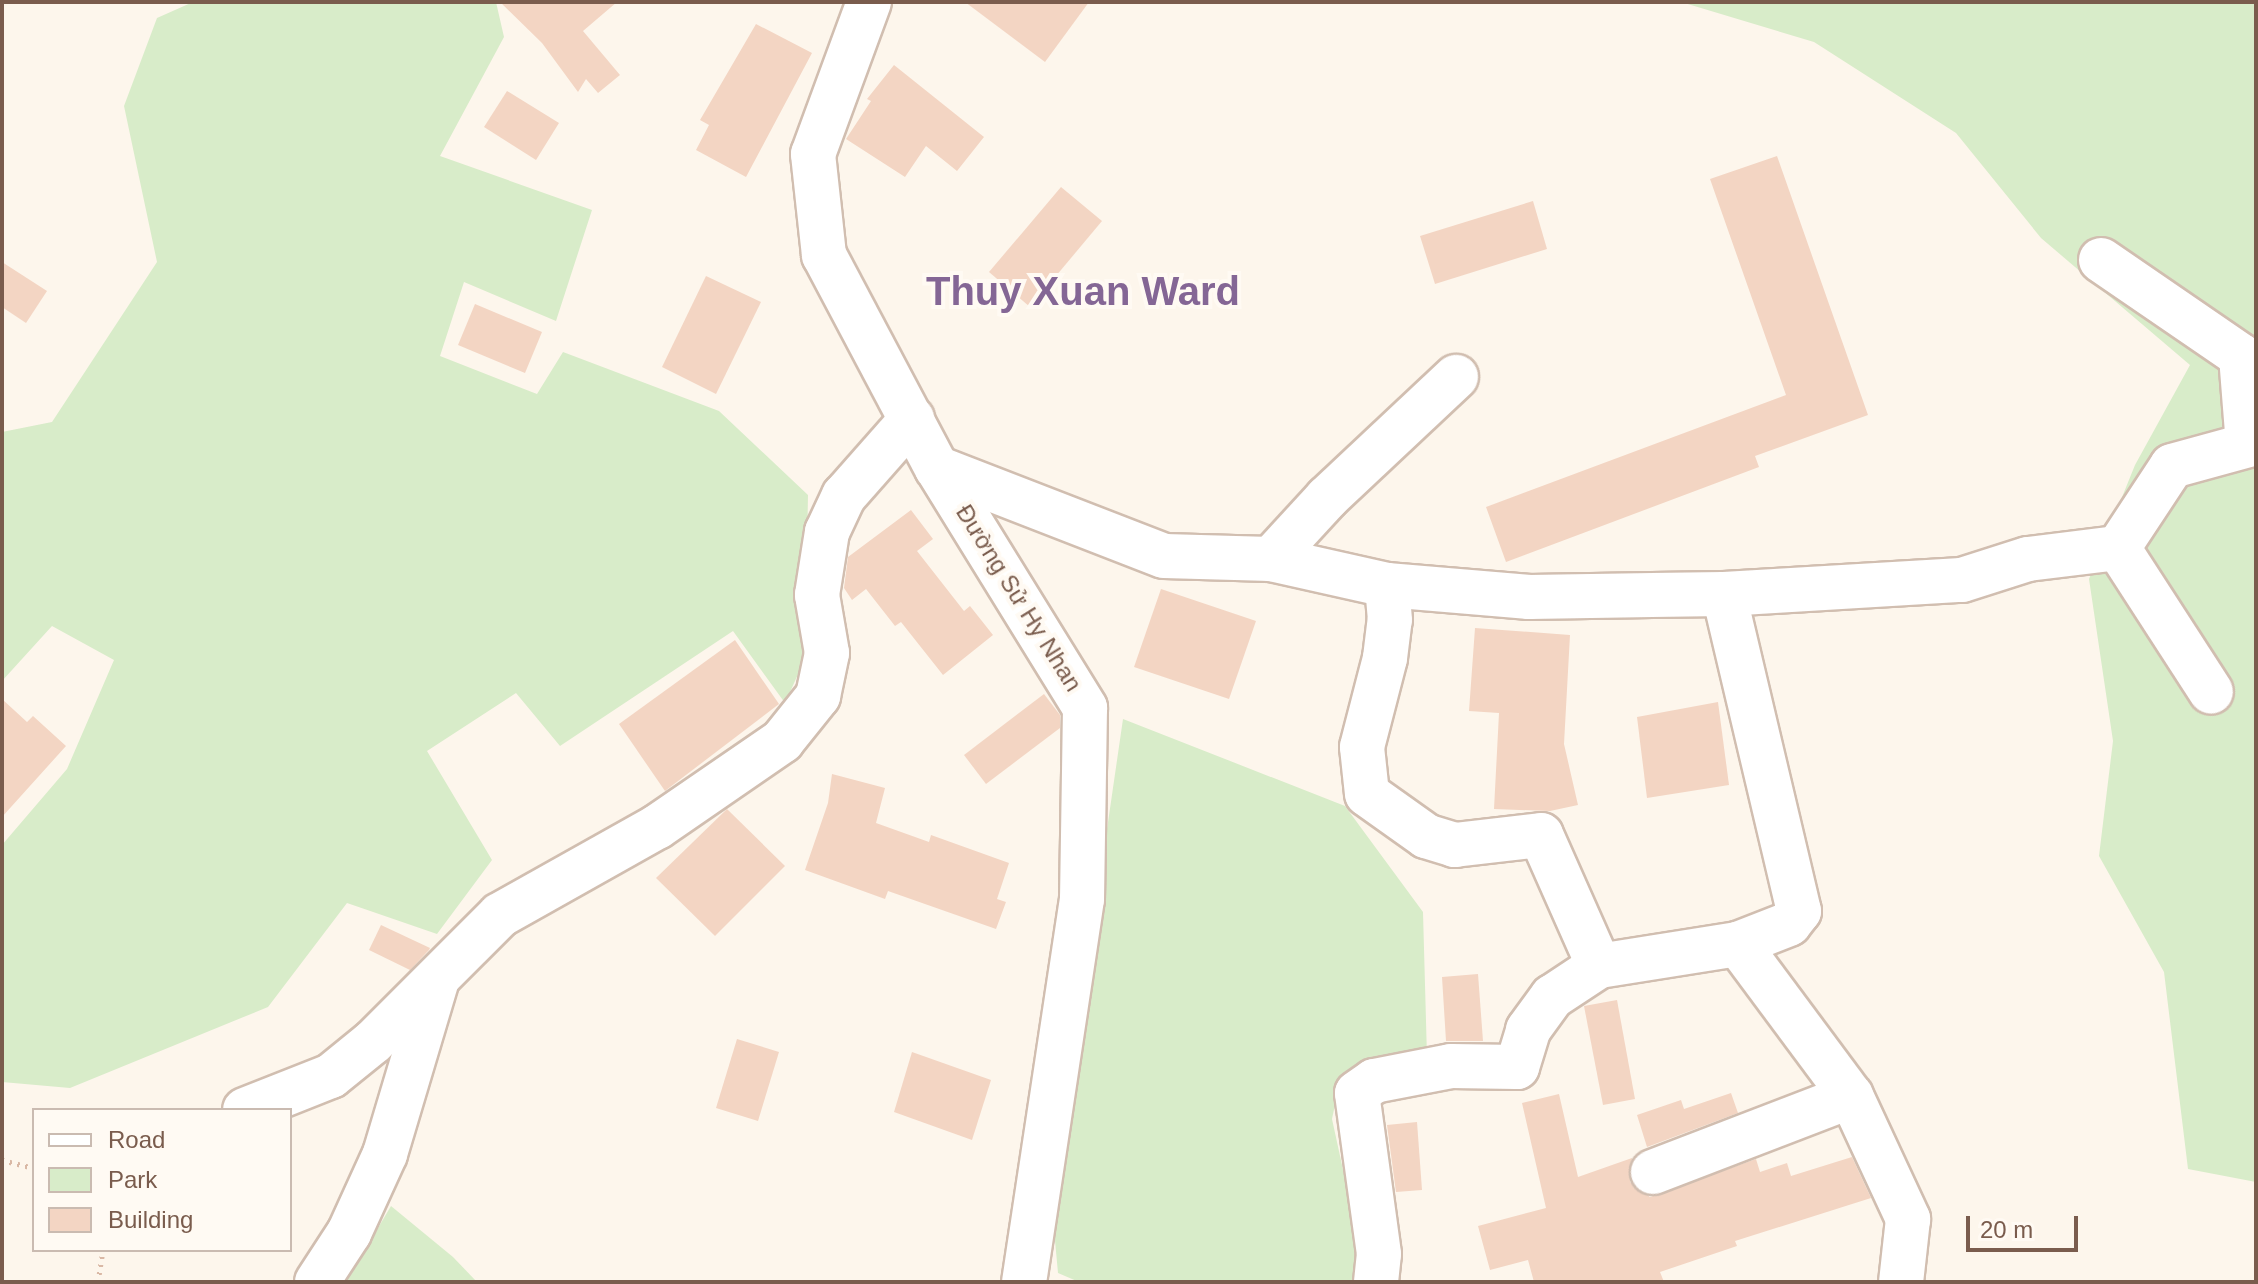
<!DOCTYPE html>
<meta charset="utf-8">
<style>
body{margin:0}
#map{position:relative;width:2258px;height:1284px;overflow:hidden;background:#fdf6ec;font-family:Helvetica,sans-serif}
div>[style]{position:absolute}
.green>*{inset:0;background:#d8ecc9}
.building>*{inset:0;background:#f3d5c3}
.path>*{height:5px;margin-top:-2.5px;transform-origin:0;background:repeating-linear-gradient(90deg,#d9b8a5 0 2px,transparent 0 8px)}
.roads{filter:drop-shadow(2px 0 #d1beb0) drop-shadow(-2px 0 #d1beb0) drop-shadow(0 2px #d1beb0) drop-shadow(0 -2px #d1beb0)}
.minor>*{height:44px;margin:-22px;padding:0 22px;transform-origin:22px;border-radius:22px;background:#fff}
span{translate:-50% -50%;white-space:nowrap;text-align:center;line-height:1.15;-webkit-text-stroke:8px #fffaf3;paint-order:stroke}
.street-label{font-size:24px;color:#7a5c4d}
.town-label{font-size:40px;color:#846695;font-weight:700}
.frame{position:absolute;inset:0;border:4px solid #7a5c4d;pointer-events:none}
.legend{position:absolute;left:32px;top:1108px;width:260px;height:144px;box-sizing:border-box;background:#fffaf3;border:2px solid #cabbb1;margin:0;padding:10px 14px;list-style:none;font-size:24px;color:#7a5c4d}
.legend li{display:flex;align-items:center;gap:16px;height:40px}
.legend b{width:40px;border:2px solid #cabbb1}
.scale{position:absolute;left:1966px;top:1216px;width:112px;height:36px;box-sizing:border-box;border:4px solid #7a5c4d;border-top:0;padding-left:10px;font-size:24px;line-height:28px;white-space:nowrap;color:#7a5c4d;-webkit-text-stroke:6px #fffaf3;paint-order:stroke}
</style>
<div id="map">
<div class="green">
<div style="clip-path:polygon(193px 2px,496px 2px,504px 37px,440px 156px,592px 210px,556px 321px,464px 282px,440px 356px,537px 394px,563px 352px,719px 411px,808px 495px,805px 659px,785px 703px,733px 631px,560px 746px,516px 693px,427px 751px,492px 860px,437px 934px,347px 903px,268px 1007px,70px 1088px,2px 1082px,2px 845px,67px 769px,114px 660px,52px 626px,2px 681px,2px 432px,52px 422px,157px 262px,124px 106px,157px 18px)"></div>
<div style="clip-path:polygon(1681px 2px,2256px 2px,2256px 1182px,2188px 1169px,2164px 972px,2099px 856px,2113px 741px,2089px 579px,2135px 465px,2190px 365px,2041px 238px,1956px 133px,1814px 42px)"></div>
<div style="clip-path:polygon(1123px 719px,1345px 806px,1423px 912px,1427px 1057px,1340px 1081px,1332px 1119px,1362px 1257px,1357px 1282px,1079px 1282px,1058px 1273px,1052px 1208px)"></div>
<div style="clip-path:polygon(391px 1206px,453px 1257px,477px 1282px,346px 1282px)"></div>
</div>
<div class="building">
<div style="clip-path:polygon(500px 2px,617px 2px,583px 31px,620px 75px,598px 93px,586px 79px,578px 92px,542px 43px)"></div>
<div style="clip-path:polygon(965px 2px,1089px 2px,1045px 62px)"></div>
<div style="clip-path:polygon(756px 24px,812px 53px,746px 177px,696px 150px,709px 125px,700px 120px)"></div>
<div style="clip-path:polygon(894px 65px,984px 137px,957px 171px,926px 146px,905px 177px,846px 139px,871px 101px,867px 99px)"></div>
<div style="clip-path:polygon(507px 91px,559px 123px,536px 160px,484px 127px)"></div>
<div style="clip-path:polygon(1777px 156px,1868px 415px,1755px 456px,1759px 467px,1506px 562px,1486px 507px,1786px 395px,1710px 179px)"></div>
<div style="clip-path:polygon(1061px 187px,1102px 221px,1030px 307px,989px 272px)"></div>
<div style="clip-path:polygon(1533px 201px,1547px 249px,1435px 284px,1420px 236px)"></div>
<div style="clip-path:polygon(2px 262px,47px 291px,26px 323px,2px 307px)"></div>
<div style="clip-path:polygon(706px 276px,761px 302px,716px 394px,662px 367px)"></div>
<div style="clip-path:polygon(475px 304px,542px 332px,525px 373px,458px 345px)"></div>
<div style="clip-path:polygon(911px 510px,933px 539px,917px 551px,964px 611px,970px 606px,993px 635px,943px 675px,901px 622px,895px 626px,866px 589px,852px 600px,844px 588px,848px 557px)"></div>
<div style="clip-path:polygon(1161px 589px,1256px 621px,1229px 699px,1134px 667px)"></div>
<div style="clip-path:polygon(1475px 628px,1570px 635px,1564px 744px,1578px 805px,1550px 811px,1494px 809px,1499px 713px,1469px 711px)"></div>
<div style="clip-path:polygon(735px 640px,779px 704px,665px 791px,619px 724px)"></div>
<div style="clip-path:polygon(1044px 694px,1060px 715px,1060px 728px,986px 784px,964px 755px)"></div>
<div style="clip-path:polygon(2px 699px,27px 722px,33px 716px,66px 746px,2px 817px)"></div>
<div style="clip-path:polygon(1718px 702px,1729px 785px,1647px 798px,1637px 717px)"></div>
<div style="clip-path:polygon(832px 774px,885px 788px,876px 823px,929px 842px,931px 835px,1009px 863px,997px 899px,1006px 902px,996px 929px,888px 891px,885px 899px,805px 870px,828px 803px)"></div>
<div style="clip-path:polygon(727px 809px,785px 866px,715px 936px,656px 878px)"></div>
<div style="clip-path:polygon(381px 925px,430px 948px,429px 950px,410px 970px,369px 950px)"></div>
<div style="clip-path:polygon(1478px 974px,1483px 1041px,1446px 1041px,1442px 977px)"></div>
<div style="clip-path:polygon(1617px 1000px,1635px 1099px,1603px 1105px,1584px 1006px)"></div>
<div style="clip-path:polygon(737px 1039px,779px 1052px,758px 1121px,716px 1108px)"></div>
<div style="clip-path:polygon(912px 1052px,991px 1080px,972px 1140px,894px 1112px)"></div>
<div style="clip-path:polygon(1731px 1093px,1738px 1113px,1647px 1147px,1637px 1115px,1681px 1100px,1684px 1109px)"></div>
<div style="clip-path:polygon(1559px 1094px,1578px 1177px,1632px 1158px,1630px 1182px,1650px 1197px,1756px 1159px,1760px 1172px,1787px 1163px,1791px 1176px,1852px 1157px,1871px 1198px,1735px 1241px,1737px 1246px,1660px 1272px,1664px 1282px,1534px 1282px,1528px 1260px,1490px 1270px,1478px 1226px,1546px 1208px,1522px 1103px)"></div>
<div style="clip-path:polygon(1417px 1122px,1422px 1190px,1396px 1192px,1387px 1125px)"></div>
</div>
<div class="path">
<div style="left:2px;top:1160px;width:33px;rotate:14deg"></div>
<div style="left:98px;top:1282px;width:32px;rotate:-81deg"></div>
</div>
<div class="roads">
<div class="minor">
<div style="left:869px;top:2px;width:162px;rotate:110.2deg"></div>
<div style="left:813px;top:154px;width:102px;rotate:83.8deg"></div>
<div style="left:824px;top:255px;width:241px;rotate:62.1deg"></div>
<div style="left:937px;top:468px;width:282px;rotate:58.3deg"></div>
<div style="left:1085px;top:708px;width:191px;rotate:90.9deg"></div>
<div style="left:1082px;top:899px;width:387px;rotate:98.6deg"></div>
<div style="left:2101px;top:260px;width:170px;rotate:34.4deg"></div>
<div style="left:2241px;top:356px;width:89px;rotate:85.5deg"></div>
<div style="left:937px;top:468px;width:243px;rotate:21.2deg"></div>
<div style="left:1164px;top:556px;width:107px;rotate:1.6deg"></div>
<div style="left:1271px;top:559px;width:119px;rotate:12.6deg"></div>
<div style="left:1387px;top:585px;width:143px;rotate:4.8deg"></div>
<div style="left:1529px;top:597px;width:195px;rotate:-0.9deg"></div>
<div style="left:1724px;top:594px;width:326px;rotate:76.7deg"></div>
<div style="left:1799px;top:911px;width:16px;rotate:128deg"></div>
<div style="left:1789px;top:924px;width:55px;rotate:158.6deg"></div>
<div style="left:1738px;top:944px;width:141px;rotate:171deg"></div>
<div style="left:2118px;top:548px;width:98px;rotate:-56.6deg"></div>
<div style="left:2172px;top:466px;width:87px;rotate:-15.3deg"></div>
<div style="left:1271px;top:559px;width:83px;rotate:-47.4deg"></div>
<div style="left:1327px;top:498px;width:177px;rotate:-43.2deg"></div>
<div style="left:1724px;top:594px;width:238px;rotate:-3.4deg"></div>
<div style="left:1962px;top:580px;width:69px;rotate:-17.7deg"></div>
<div style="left:2028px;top:559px;width:91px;rotate:-7deg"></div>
<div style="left:2118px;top:548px;width:171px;rotate:57.1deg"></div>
<div style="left:1738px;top:944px;width:189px;rotate:53.4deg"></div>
<div style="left:1851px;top:1096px;width:136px;rotate:65.1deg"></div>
<div style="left:1908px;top:1219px;width:63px;rotate:96.3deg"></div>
<div style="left:245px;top:1110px;width:92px;rotate:-21.6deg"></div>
<div style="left:331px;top:1076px;width:55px;rotate:-39.1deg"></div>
<div style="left:374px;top:1041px;width:178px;rotate:-45deg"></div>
<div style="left:500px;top:915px;width:180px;rotate:-29.3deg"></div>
<div style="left:657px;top:827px;width:152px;rotate:-34.5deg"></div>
<div style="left:782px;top:741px;width:58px;rotate:-51.3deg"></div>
<div style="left:818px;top:696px;width:44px;rotate:-78.2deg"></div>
<div style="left:827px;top:653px;width:59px;rotate:-99.8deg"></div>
<div style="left:817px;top:595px;width:64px;rotate:-81deg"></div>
<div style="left:827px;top:532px;width:40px;rotate:-65deg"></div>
<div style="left:844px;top:496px;width:103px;rotate:-48.6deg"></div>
<div style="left:1653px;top:1172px;width:212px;rotate:-21deg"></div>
<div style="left:317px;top:1282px;width:59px;rotate:-56.9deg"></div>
<div style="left:349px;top:1233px;width:87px;rotate:-65.5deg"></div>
<div style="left:385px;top:1154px;width:182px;rotate:-73.4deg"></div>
<div style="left:1376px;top:1282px;width:28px;rotate:-84deg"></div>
<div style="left:1379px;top:1254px;width:162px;rotate:-97.8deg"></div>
<div style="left:1357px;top:1093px;width:21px;rotate:-35deg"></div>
<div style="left:1374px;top:1081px;width:78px;rotate:-11deg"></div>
<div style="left:1451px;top:1066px;width:66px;rotate:0.9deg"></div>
<div style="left:1517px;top:1067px;width:39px;rotate:-73deg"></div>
<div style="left:1528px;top:1030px;width:41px;rotate:-54deg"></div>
<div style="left:1552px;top:997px;width:56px;rotate:-33.4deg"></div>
<div style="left:1599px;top:966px;width:143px;rotate:-113.9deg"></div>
<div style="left:1541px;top:835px;width:87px;rotate:173.4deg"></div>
<div style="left:1455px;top:845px;width:30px;rotate:-163deg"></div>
<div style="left:1426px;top:836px;width:72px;rotate:-144.6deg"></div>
<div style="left:1367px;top:794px;width:47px;rotate:-96.1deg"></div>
<div style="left:1362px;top:747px;width:92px;rotate:-75.5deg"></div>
<div style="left:1385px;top:658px;width:38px;rotate:-83deg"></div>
<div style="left:1390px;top:620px;width:35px;rotate:-95deg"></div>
</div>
</div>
<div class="street-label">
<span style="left:1019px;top:598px;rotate:58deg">Đường Sử Hy Nhan</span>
</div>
<div class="town-label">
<span style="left:1083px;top:291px">Thuy Xuan Ward</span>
</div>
<div class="frame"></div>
<ul class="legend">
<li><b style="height:10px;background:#fff"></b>Road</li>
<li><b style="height:22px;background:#d8ecc9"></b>Park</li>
<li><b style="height:22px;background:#f3d5c3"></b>Building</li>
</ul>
<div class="scale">20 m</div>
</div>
